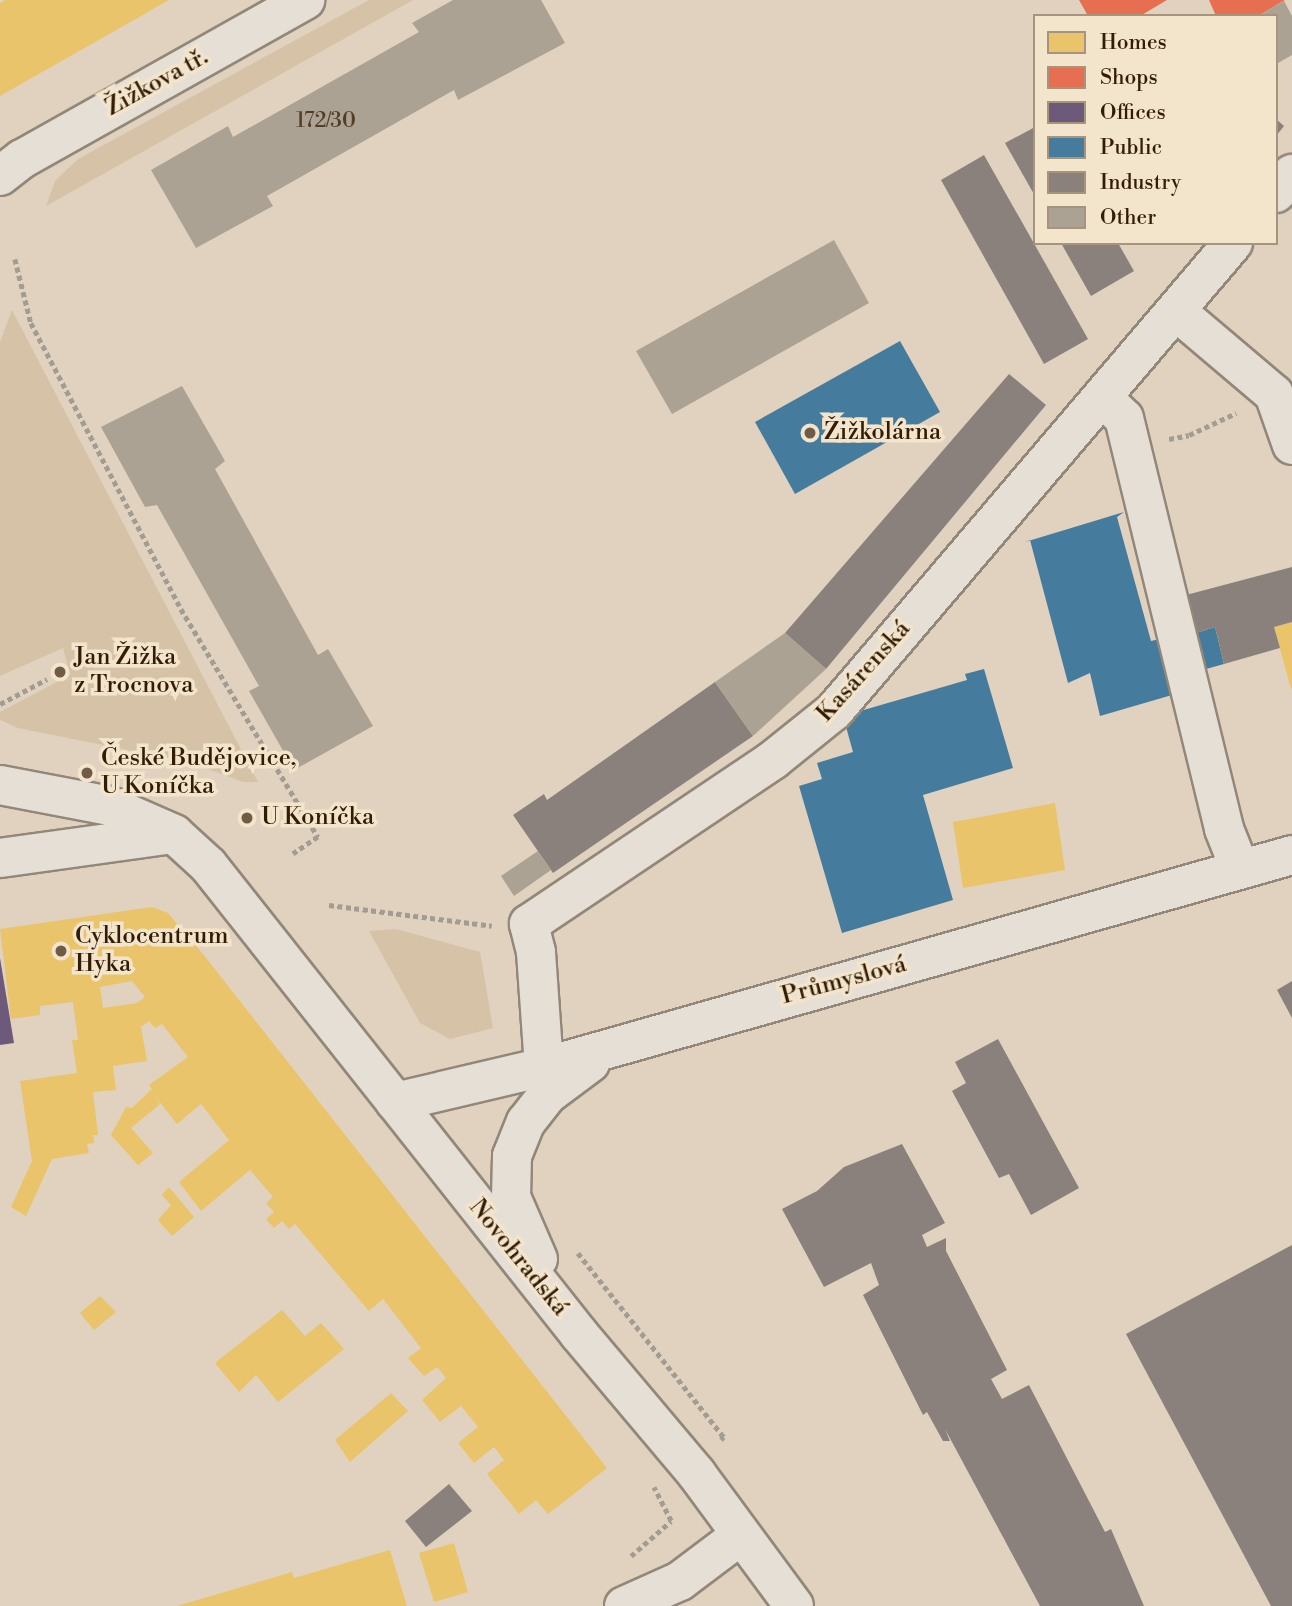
<!DOCTYPE html>
<meta charset="utf-8">
<style>
body{margin:0}
#map{position:relative;width:1292px;height:1606px;overflow:hidden;background:#e0d2be;font-family:"Libre Bodoni",serif}
div>[style]{position:absolute}
.green>*{inset:0;background:#d6c3a7}
.homes>*{inset:0;background:#e9c46a}
.shops>*{inset:0;background:#e76f51}
.offices>*{inset:0;background:#6d597a}
.public>*{inset:0;background:#457b9d}
.industry>*{inset:0;background:#8a817c}
.building>*{inset:0;background:#aca293}
.path>*{height:4.5px;margin-top:-2.25px;transform-origin:0;background:repeating-linear-gradient(90deg,#a39c92 0 5px,transparent 0 8.5px)}
.roads{filter:drop-shadow(2px 0 #928779) drop-shadow(-2px 0 #928779) drop-shadow(0 2px #928779) drop-shadow(0 -2px #928779)}
.minor>*{height:38px;margin:-19px;padding:0 19px;transform-origin:19px;border-radius:19px;background:#e5dfd5}
.dots>*{width:19px;height:19px;translate:-50% -50%;box-sizing:border-box;border:4px solid #f3e4cc;border-radius:50%}
span{translate:-50% -50%;white-space:nowrap;text-align:center;line-height:1.15;-webkit-text-stroke:7px #f3e4cc;paint-order:stroke}
.number-label{font-size:21px;color:#513e28}
.number-label span{-webkit-text-stroke-width:0}
.street-label{font-size:24px;color:#331c05}
.poi-label{font-size:24px;color:#331c05}
.left{translate:0 -50%;text-align:left}
.legend{position:absolute;left:1033px;top:14px;width:245px;height:231px;box-sizing:border-box;background:#f3e4cc;border:2px solid #a6947c;margin:0;padding:9px 12px;list-style:none;font-size:21px;color:#331c05}
.legend li{display:flex;align-items:center;gap:14px;height:35px}
.legend b{width:35px;border:2px solid #a6947c}
</style>
<div id="map">
<div class="green">
<div style="clip-path:polygon(369px 0,413px 0,46px 206px,55px 181px,78px 159px)"></div>
<div style="clip-path:polygon(12px 310px,258px 782px,243px 782px,192px 763px,18px 728px,0 720px,0 712px,70px 675px,63px 648px,0 676px,0 342px)"></div>
<div style="clip-path:polygon(396px 929px,480px 952px,493px 1028px,450px 1039px,420px 1023px,369px 931px)"></div>
</div>
<div class="homes">
<div style="clip-path:polygon(5px 0,169px 0,0 96px,0 3px)"></div>
<div style="clip-path:polygon(1292px 622px,1292px 688px,1291px 689px,1274px 627px)"></div>
<div style="clip-path:polygon(1055px 803px,1065px 870px,963px 888px,953px 822px)"></div>
<div style="clip-path:polygon(evenodd,152px 907px,168px 913px,203px 954px,607px 1468px,548px 1514px,536px 1500px,519px 1514px,487px 1474px,504px 1460px,494px 1447px,474px 1463px,458px 1443px,478px 1427px,461px 1406px,440px 1422px,422px 1400px,446px 1378px,437px 1367px,424px 1376px,408px 1358px,421px 1348px,383px 1299px,369px 1311px,295px 1224px,289px 1229px,282px 1221px,274px 1228px,266px 1219px,274px 1212px,266px 1203px,273px 1197px,250px 1170px,201px 1211px,179px 1182px,229px 1140px,201px 1104px,177px 1124px,155px 1096px,160px 1104px,131px 1128px,153px 1153px,138px 1165px,111px 1135px,126px 1107px,132px 1108px,152px 1089px,149px 1085px,188px 1057px,162px 1024px,155px 1028px,149px 1021px,141px 1027px,147px 1061px,113px 1066px,116px 1090px,93px 1092px,98px 1135px,93px 1135px,94px 1143px,87px 1144px,89px 1153px,52px 1159px,26px 1216px,11px 1207px,32px 1161px,20px 1081px,77px 1073px,72px 1040px,78px 1040px,73px 1002px,40px 1006px,40px 1015px,11px 1019px,0 929px,152px 907px,132px 981px,145px 997px,137px 1003px,103px 1008px,100px 987px,132px 981px)"></div>
<div style="clip-path:polygon(169px 1187px,194px 1217px,172px 1236px,158px 1220px,171px 1205px,162px 1195px)"></div>
<div style="clip-path:polygon(100px 1296px,116px 1312px,94px 1330px,80px 1313px)"></div>
<div style="clip-path:polygon(282px 1310px,305px 1336px,321px 1323px,344px 1349px,278px 1402px,256px 1375px,239px 1392px,215px 1363px)"></div>
<div style="clip-path:polygon(391px 1393px,408px 1411px,350px 1462px,335px 1440px)"></div>
<div style="clip-path:polygon(454px 1543px,468px 1592px,434px 1602px,419px 1553px)"></div>
<div style="clip-path:polygon(390px 1550px,407px 1606px,177px 1606px,292px 1572px,294px 1578px)"></div>
</div>
<div class="shops">
<div style="clip-path:polygon(1079px 0,1167px 0,1140px 16px,1088px 16px)"></div>
<div style="clip-path:polygon(1209px 0,1285px 0,1258px 16px,1216px 16px)"></div>
</div>
<div class="offices">
<div style="clip-path:polygon(0 958px,14px 1043px,0 1045px)"></div>
</div>
<div class="public">
<div style="clip-path:polygon(900px 341px,940px 412px,795px 494px,755px 422px)"></div>
<div style="clip-path:polygon(1124px 512px,1117px 517px,1151px 641px,1160px 639px,1172px 695px,1100px 716px,1090px 673px,1068px 683px,1030px 540px,1025px 542px)"></div>
<div style="clip-path:polygon(1215px 627px,1224px 664px,1206px 669px,1196px 633px)"></div>
<div style="clip-path:polygon(984px 669px,1013px 768px,923px 795px,953px 900px,842px 933px,799px 786px,822px 779px,817px 763px,853px 752px,843px 716px,967px 680px,965px 674px)"></div>
</div>
<div class="industry">
<div style="clip-path:polygon(1276px 119px,1284px 126px,1276px 136px)"></div>
<div style="clip-path:polygon(1035px 127px,1035px 196px,1005px 143px)"></div>
<div style="clip-path:polygon(984px 155px,1088px 339px,1044px 364px,941px 180px)"></div>
<div style="clip-path:polygon(1061px 243px,1118px 243px,1134px 271px,1091px 296px)"></div>
<div style="clip-path:polygon(1009px 374px,1046px 405px,826px 669px,785px 633px)"></div>
<div style="clip-path:polygon(1292px 567px,1292px 622px,1274px 627px,1280px 648px,1224px 664px,1215px 627px,1196px 633px,1186px 595px)"></div>
<div style="clip-path:polygon(715px 682px,753px 736px,553px 873px,513px 815px,544px 794px,547px 800px)"></div>
<div style="clip-path:polygon(1292px 981px,1292px 1018px,1277px 990px)"></div>
<div style="clip-path:polygon(998px 1039px,1079px 1188px,1031px 1215px,1009px 1174px,999px 1178px,952px 1091px,966px 1083px,955px 1062px)"></div>
<div style="clip-path:polygon(902px 1144px,945px 1223px,922px 1235px,927px 1247px,946px 1238px,946px 1251px,1007px 1370px,991px 1379px,1002px 1399px,1029px 1385px,1105px 1532px,1111px 1529px,1144px 1606px,1040px 1606px,945px 1429px,950px 1441px,943px 1441px,927px 1412px,923px 1415px,863px 1295px,879px 1285px,871px 1263px,824px 1287px,782px 1209px,817px 1191px,844px 1167px)"></div>
<div style="clip-path:polygon(1292px 1245px,1292px 1606px,1271px 1606px,1126px 1334px)"></div>
<div style="clip-path:polygon(449px 1484px,472px 1511px,426px 1547px,405px 1521px)"></div>
</div>
<div class="building">
<div style="clip-path:polygon(453px 0,541px 0,565px 43px,458px 100px,454px 90px,267px 196px,273px 206px,196px 248px,151px 170px,228px 126px,233px 137px,419px 32px,412px 23px)"></div>
<div style="clip-path:polygon(1284px 1px,1292px 16px,1292px 55px,1278px 63px,1276px 16px,1258px 16px)"></div>
<div style="clip-path:polygon(834px 240px,869px 303px,672px 414px,636px 351px)"></div>
<div style="clip-path:polygon(182px 386px,225px 461px,215px 469px,318px 655px,328px 649px,373px 726px,294px 770px,249px 691px,259px 686px,157px 505px,145px 507px,101px 427px)"></div>
<div style="clip-path:polygon(785px 633px,826px 669px,753px 736px,715px 682px)"></div>
<div style="clip-path:polygon(538px 851px,551px 870px,514px 896px,501px 876px)"></div>
</div>
<div class="path">
<div style="left:15px;top:259px;width:66px;rotate:76deg"></div>
<div style="left:31px;top:323px;width:323px;rotate:62.3deg"></div>
<div style="left:181px;top:609px;width:266px;rotate:59deg"></div>
<div style="left:318px;top:837px;width:30px;rotate:146deg"></div>
<div style="left:1169px;top:439px;width:20px;rotate:-11deg"></div>
<div style="left:1189px;top:435px;width:52px;rotate:-25.1deg"></div>
<div style="left:0;top:704px;width:53px;rotate:-28deg"></div>
<div style="left:329px;top:905px;width:164px;rotate:7.3deg"></div>
<div style="left:578px;top:1253px;width:235px;rotate:51.6deg"></div>
<div style="left:724px;top:1437px;width:4px;rotate:135deg"></div>
<div style="left:631px;top:1556px;width:53px;rotate:-41.2deg"></div>
<div style="left:671px;top:1521px;width:38px;rotate:-117deg"></div>
</div>
<div class="roads">
<div class="minor">
<div style="left:0;top:176px;width:28px;rotate:-38deg"></div>
<div style="left:22px;top:159px;width:325px;rotate:-29.3deg"></div>
<div style="left:1276px;top:193px;width:25px;rotate:-50deg"></div>
<div style="left:1176px;top:311px;width:128px;rotate:40.3deg"></div>
<div style="left:1274px;top:394px;width:54px;rotate:70.6deg"></div>
<div style="left:1102px;top:397px;width:30px;rotate:44deg"></div>
<div style="left:1124px;top:418px;width:423px;rotate:76.3deg"></div>
<div style="left:1224px;top:829px;width:43px;rotate:68.2deg"></div>
<div style="left:0;top:785px;width:112px;rotate:10.8deg"></div>
<div style="left:110px;top:806px;width:70px;rotate:23.6deg"></div>
<div style="left:174px;top:834px;width:46px;rotate:42.4deg"></div>
<div style="left:208px;top:865px;width:598px;rotate:51.65deg"></div>
<div style="left:579px;top:1334px;width:182px;rotate:49.9deg"></div>
<div style="left:696px;top:1473px;width:165px;rotate:53.6deg"></div>
<div style="left:0;top:858px;width:174px;rotate:-7.9deg"></div>
<div style="left:544px;top:1067px;width:115px;rotate:-94deg"></div>
<div style="left:536px;top:952px;width:29px;rotate:-104deg"></div>
<div style="left:529px;top:924px;width:294px;rotate:-33.9deg"></div>
<div style="left:773px;top:760px;width:78px;rotate:-38.8deg"></div>
<div style="left:834px;top:711px;width:615px;rotate:-49.55deg"></div>
<div style="left:395px;top:1102px;width:153px;rotate:-13.2deg"></div>
<div style="left:544px;top:1067px;width:777px;rotate:-15.82deg"></div>
<div style="left:538px;top:1259px;width:68px;rotate:-113.5deg"></div>
<div style="left:511px;top:1197px;width:41px;rotate:-88.6deg"></div>
<div style="left:512px;top:1156px;width:37px;rotate:-68deg"></div>
<div style="left:526px;top:1122px;width:34px;rotate:-52deg"></div>
<div style="left:547px;top:1095px;width:54px;rotate:-36.7deg"></div>
<div style="left:624px;top:1606px;width:61px;rotate:-24.1deg"></div>
<div style="left:680px;top:1581px;width:76px;rotate:-37deg"></div>
</div>
</div>
<div class="dots">
<div style="left:810px;top:433px;background:#705c46"></div>
<div style="left:60px;top:672px;background:#705c46"></div>
<div style="left:87px;top:773px;background:#705c46"></div>
<div style="left:247px;top:818px;background:#705c46"></div>
<div style="left:61px;top:951px;background:#705c46"></div>
</div>
<div class="number-label">
<span style="left:326px;top:121px">172/30</span>
</div>
<div class="street-label">
<span style="left:157px;top:83px;rotate:-29deg">Žižkova tř.</span>
<span style="left:864px;top:672px;rotate:-48deg">Kasárenská</span>
<span style="left:844px;top:981px;rotate:-15deg">Průmyslová</span>
<span style="left:518px;top:1258px;rotate:51deg">Novohradská</span>
</div>
<div class="poi-label">
<span class="left" style="left:824px;top:433px">Žižkolárna</span>
<span class="left" style="left:74px;top:672px">Jan Žižka<br>z Trocnova</span>
<span class="left" style="left:101px;top:773px">České Budějovice,<br>U Koníčka</span>
<span class="left" style="left:261px;top:818px">U Koníčka</span>
<span class="left" style="left:75px;top:951px">Cyklocentrum<br>Hyka</span>
</div>
<ul class="legend">
<li><b style="height:19px;background:#e9c46a"></b>Homes</li>
<li><b style="height:19px;background:#e76f51"></b>Shops</li>
<li><b style="height:19px;background:#6d597a"></b>Offices</li>
<li><b style="height:19px;background:#457b9d"></b>Public</li>
<li><b style="height:19px;background:#8a817c"></b>Industry</li>
<li><b style="height:19px;background:#aca293"></b>Other</li>
</ul>
</div>
